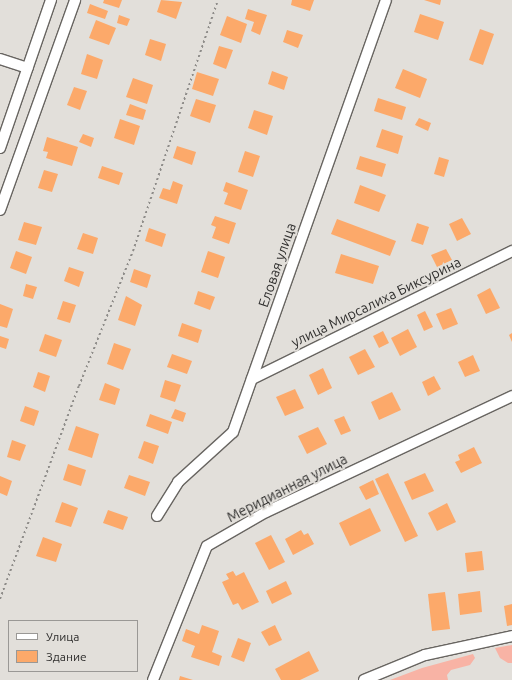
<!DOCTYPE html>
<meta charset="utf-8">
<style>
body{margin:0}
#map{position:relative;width:512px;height:680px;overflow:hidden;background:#e2dfda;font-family:Ubuntu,sans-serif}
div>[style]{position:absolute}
.green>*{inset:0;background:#f8b3a5}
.building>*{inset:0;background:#fca96a}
.path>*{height:2px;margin-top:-1px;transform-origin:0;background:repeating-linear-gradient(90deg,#8e8c89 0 2px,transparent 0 5px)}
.roads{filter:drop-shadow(1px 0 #686561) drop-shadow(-1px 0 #686561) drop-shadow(0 1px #686561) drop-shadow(0 -1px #686561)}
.minor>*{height:10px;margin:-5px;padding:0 5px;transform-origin:5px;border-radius:5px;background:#fff}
span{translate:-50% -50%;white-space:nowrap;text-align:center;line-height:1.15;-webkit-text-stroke:4px #e2dfda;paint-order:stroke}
.street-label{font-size:14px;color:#2f2e2d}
.legend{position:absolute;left:8px;top:620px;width:130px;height:52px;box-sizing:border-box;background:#e2dfda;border:1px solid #9a9895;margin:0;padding:5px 7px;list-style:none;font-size:12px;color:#2f2e2d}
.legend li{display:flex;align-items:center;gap:8px;height:20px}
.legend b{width:20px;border:1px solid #9a9895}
</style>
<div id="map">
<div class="green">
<div style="clip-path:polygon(512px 645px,512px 663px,508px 663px,500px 658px,495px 648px)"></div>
<div style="clip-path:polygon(473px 654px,475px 658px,470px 665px,451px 670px,447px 675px,448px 680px,390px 680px,422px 668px)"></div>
</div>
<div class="building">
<div style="clip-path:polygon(104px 0,122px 0,119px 8px,103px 3px)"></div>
<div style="clip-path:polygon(161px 0,182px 2px,176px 19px,157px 12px)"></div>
<div style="clip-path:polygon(292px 0,314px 0,310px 11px,291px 5px)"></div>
<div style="clip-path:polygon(424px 0,441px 0,440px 5px)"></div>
<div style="clip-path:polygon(90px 4px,108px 11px,105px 19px,87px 13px)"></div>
<div style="clip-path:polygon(248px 9px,267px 15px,260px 35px,251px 31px,254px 22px,245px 19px)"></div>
<div style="clip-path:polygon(420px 14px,444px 22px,438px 40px,414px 32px)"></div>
<div style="clip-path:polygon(119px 15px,130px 19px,127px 26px,117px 23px)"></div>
<div style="clip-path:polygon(227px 16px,247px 24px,241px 43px,220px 35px)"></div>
<div style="clip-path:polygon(96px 20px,116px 28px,109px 45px,89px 38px)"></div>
<div style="clip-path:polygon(480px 29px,494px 34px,483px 65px,469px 60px)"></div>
<div style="clip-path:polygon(287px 30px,303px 35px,298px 48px,283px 42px)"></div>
<div style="clip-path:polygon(150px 39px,166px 44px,161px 61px,145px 55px)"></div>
<div style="clip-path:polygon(219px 46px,233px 50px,226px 69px,213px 64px)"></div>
<div style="clip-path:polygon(87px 54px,103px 60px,97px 79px,81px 74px)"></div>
<div style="clip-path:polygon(403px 69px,427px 79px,420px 98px,395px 88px)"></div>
<div style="clip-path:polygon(272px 71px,288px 77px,284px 90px,268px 84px)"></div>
<div style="clip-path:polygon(197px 72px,219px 79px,213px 96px,192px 89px)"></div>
<div style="clip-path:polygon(133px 78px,153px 85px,147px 104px,126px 97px)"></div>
<div style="clip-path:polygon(74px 87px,87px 91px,80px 110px,67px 105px)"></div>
<div style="clip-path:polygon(378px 98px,406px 107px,402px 120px,374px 111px)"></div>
<div style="clip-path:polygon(196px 99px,216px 105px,210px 123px,190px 116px)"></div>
<div style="clip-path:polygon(130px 104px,146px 110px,143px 120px,126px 115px)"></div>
<div style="clip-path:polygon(254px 110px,273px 116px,267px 135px,248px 128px)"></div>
<div style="clip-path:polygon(419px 118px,431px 123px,428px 131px,415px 125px)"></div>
<div style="clip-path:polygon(120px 119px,140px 126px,134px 145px,114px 138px)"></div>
<div style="clip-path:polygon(382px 129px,403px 136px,398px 154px,376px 147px)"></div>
<div style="clip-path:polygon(83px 134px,94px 138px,91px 147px,79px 142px)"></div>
<div style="clip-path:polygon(47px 137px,78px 147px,72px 166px,46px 158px,48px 152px,43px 151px)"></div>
<div style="clip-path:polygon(177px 146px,196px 152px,192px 165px,173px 158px)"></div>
<div style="clip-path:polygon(245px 151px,260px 156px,253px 177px,238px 172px)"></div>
<div style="clip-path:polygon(360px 156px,386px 164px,382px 177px,356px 169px)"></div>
<div style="clip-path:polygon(439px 157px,449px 160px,444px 177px,434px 174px)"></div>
<div style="clip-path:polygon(102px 166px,123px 173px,119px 185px,98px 178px)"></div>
<div style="clip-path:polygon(44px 170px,58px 174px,52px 192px,38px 188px)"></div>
<div style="clip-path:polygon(173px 181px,183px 185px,177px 204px,159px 198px,163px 188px,170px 190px)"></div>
<div style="clip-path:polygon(226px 182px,248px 190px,241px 210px,224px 204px,228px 193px,223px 191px)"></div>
<div style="clip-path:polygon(360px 185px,386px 195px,379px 212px,354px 203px)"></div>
<div style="clip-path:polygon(215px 216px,236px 223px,229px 244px,212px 238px,216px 227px,211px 225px)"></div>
<div style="clip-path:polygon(462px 218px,471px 234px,457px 241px,449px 224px)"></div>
<div style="clip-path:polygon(337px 219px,396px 241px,390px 256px,331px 234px)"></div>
<div style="clip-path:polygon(24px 222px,42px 227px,36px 245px,18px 240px)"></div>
<div style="clip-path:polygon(417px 223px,429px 227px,423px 245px,411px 241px)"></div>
<div style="clip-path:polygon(149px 228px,166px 234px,162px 247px,145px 241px)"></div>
<div style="clip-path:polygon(83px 233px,98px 238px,93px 254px,77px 249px)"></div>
<div style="clip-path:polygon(446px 249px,452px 260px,437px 267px,431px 255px)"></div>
<div style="clip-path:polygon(16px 251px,32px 257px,26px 274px,10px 268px)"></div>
<div style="clip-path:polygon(208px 251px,225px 257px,218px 278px,201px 272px)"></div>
<div style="clip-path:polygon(341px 254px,379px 266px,373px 284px,335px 273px)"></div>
<div style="clip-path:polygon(69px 267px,84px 272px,79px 287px,64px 281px)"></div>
<div style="clip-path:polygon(134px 269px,151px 275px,147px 288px,130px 282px)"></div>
<div style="clip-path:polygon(26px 284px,37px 287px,33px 299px,23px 296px)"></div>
<div style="clip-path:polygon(490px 288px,500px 308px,486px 314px,477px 295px)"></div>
<div style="clip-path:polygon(198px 291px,215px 297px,210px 310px,194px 304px)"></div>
<div style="clip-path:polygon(126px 296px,142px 305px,135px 326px,118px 320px)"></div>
<div style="clip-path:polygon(63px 301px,76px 305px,70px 323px,57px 319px)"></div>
<div style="clip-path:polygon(0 304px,13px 309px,7px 328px,0 326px)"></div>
<div style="clip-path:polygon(451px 308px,458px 324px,443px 330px,436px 314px)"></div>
<div style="clip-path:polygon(425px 311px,433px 327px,424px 331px,417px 315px)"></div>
<div style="clip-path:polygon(182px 323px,202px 330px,198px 343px,178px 336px)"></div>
<div style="clip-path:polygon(408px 329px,417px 347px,400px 356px,391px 338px)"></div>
<div style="clip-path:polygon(383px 331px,389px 343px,379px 348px,373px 336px)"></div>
<div style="clip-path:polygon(512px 333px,512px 342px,509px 335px)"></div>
<div style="clip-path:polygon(45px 334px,62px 340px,56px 357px,39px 351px)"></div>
<div style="clip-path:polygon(0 336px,9px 339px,6px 349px,0 347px)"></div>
<div style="clip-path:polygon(114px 343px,131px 349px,123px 370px,107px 364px)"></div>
<div style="clip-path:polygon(365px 349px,375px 367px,358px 375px,349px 357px)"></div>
<div style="clip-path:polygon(172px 354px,192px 361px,187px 374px,167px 367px)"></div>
<div style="clip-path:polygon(473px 355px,480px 371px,465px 377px,458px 362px)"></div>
<div style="clip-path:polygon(323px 368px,332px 388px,318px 395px,309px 375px)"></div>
<div style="clip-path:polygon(38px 372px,50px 376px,45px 392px,33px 387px)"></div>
<div style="clip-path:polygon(434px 376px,441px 389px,428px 396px,422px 382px)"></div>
<div style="clip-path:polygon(165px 380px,181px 385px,175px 402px,160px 397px)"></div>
<div style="clip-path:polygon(105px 383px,120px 389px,115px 405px,99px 400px)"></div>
<div style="clip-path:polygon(295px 389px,304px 408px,285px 416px,276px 397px)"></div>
<div style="clip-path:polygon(392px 392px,401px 410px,379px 420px,371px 402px)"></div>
<div style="clip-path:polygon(25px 406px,39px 411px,34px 426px,20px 421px)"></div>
<div style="clip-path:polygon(175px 409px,186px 413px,183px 422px,171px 418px)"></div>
<div style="clip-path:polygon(150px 414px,172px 422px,168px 434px,146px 426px)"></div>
<div style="clip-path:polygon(344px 416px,351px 431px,341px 435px,334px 420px)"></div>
<div style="clip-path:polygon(76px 426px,99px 434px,92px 458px,68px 450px)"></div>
<div style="clip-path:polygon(318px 427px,327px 444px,307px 454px,298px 436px)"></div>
<div style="clip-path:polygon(12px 440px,26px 445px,20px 461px,7px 457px)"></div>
<div style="clip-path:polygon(144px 441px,159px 446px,153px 464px,138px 458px)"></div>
<div style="clip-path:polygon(474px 447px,482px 463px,461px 473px,455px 462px,460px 460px,458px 455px)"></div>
<div style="clip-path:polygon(68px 464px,86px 470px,81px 486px,63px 480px)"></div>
<div style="clip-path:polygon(388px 473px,418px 536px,405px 542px,375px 479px)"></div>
<div style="clip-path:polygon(425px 473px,434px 491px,412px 500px,404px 482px)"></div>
<div style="clip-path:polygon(129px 475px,150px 482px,145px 496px,124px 488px)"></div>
<div style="clip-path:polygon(0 476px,12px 481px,7px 496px,0 493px)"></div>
<div style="clip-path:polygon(373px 480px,379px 494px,366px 500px,359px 487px)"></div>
<div style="clip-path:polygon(62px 502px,78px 508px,71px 527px,55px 522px)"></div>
<div style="clip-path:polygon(447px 503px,456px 522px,437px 531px,428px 513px)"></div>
<div style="clip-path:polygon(370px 508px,381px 531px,350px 546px,339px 523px)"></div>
<div style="clip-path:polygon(108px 510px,128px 517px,123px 530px,103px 523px)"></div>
<div style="clip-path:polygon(301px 530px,304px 535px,308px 533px,314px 544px,293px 555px,285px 539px)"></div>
<div style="clip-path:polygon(271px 535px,285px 562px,269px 570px,255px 543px)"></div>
<div style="clip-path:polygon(43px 537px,62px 544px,56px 562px,36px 556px)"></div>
<div style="clip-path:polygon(482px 551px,484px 570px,467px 572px,465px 553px)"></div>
<div style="clip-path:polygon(233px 571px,236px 576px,244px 572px,259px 602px,242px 610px,238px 603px,233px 605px,222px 582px,229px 579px,226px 574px)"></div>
<div style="clip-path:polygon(286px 581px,292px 594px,272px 604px,266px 591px)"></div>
<div style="clip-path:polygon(480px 591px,482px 612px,460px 615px,458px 594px)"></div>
<div style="clip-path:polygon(445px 592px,450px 629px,432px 631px,428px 594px)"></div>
<div style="clip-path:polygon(512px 604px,512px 625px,507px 626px,504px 606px)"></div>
<div style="clip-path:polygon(202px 625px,219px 631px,212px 652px,222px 656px,219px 666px,191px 657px,195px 646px,182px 641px,186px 629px,199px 634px)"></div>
<div style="clip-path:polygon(275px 625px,282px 640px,269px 646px,261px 632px)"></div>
<div style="clip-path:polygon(238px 638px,251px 643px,244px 662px,231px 657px)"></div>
<div style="clip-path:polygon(309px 651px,319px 671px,300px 680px,281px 680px,275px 669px)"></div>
<div style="clip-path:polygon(180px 676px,193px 680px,179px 680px)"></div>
</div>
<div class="path">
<div style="left:0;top:599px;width:227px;rotate:-69.7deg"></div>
<div style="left:79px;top:386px;width:145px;rotate:-68.2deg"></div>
<div style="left:133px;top:251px;width:265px;rotate:-71.3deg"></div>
</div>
<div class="roads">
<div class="minor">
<div style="left:0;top:59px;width:29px;rotate:18deg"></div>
<div style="left:0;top:148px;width:157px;rotate:-71deg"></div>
<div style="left:0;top:210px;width:223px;rotate:-70.3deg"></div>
<div style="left:252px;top:379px;width:290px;rotate:-26.2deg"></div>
<div style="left:157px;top:516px;width:40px;rotate:-58deg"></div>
<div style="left:178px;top:482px;width:74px;rotate:-42.3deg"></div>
<div style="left:233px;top:432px;width:458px;rotate:-70.5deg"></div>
<div style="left:153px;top:680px;width:144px;rotate:-68.1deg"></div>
<div style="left:207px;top:546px;width:68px;rotate:-30deg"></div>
<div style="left:266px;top:512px;width:272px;rotate:-25.2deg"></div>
<div style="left:364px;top:680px;width:66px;rotate:-22.3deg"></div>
<div style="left:425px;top:655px;width:89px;rotate:-12.3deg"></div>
</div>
</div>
<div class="street-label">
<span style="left:277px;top:265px;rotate:-71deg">Еловая улица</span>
<span style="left:376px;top:302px;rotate:-26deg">улица Мирсалиха Биксурина</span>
<span style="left:287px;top:488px;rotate:-27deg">Меридианная улица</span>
</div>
<ul class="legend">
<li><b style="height:5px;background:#fff"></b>Улица</li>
<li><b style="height:11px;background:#fca96a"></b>Здание</li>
</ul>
</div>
